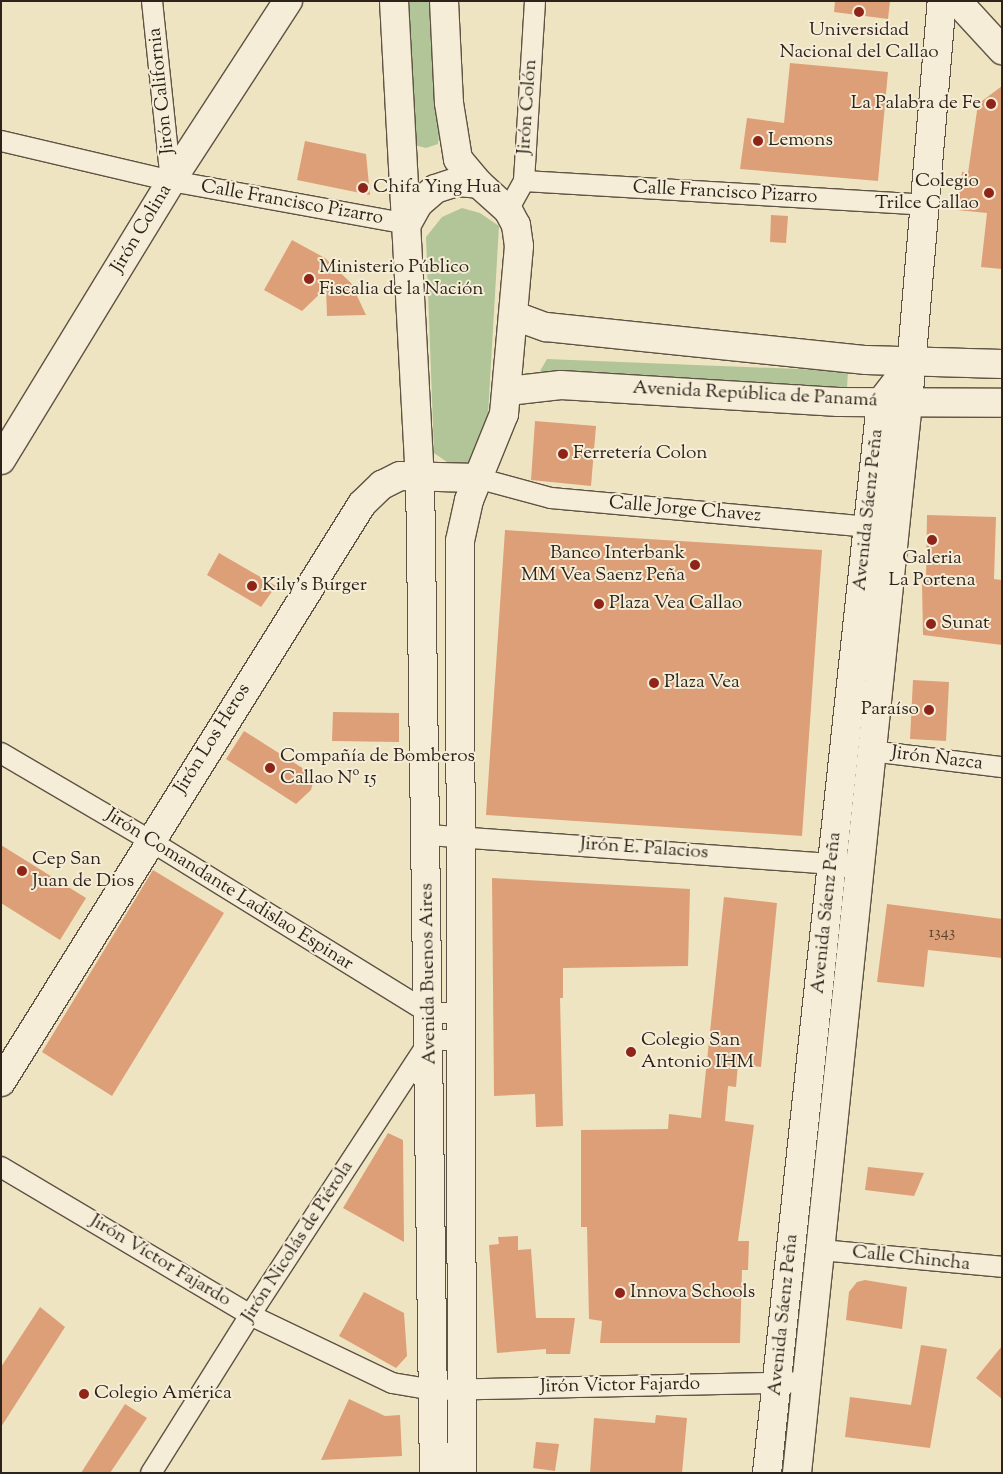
<!DOCTYPE html>
<meta charset="utf-8">
<style>
body{margin:0}
#map{position:relative;width:1003px;height:1474px;overflow:hidden;background:#efe4c1;font-family:"Sorts Mill Goudy",serif}
div>[style]{position:absolute}
.green>*{inset:0;background:#b2c598}
.building>*{inset:0;background:#dd9f78}
.roads{filter:drop-shadow(1px 0 #5e5344) drop-shadow(-1px 0 #5e5344) drop-shadow(0 1px #5e5344) drop-shadow(0 -1px #5e5344)}
.street>*{height:20px;margin:-10px;padding:0 10px;transform-origin:10px;border-radius:10px;background:#f5edd7}
.secondary>*{height:28px;margin:-14px;padding:0 14px;transform-origin:14px;border-radius:14px;background:#f5edd7}
.dots>*{width:14px;height:14px;translate:-50% -50%;box-sizing:border-box;border:2px solid #f5edd7;border-radius:50%}
span{translate:-50% -50%;white-space:nowrap;text-align:center;line-height:1.15;-webkit-text-stroke:4px #f5edd7;paint-order:stroke}
.number-label{font-size:16px;color:#594232}
.number-label span{-webkit-text-stroke-width:0}
.poi-label{font-size:19px;color:#2d231b}
.right{translate:-100% -50%;text-align:right}
.left{translate:0 -50%;text-align:left}
.street-label{font-size:19px;color:#2d231b}
.frame{position:absolute;inset:0;border:2px solid #2d231b;pointer-events:none}
</style>
<div id="map">
<div class="green">
<div style="clip-path:polygon(400px 1px,435px 1px,440px 128px,438px 144px,426px 148px,414px 145px)"></div>
<div style="clip-path:polygon(462px 208px,480px 213px,499px 226px,486px 449px,476px 460px,463px 465px,447px 462px,434px 453px,426px 237px,442px 217px)"></div>
<div style="clip-path:polygon(547px 359px,848px 371px,847px 388px,751px 384px,552px 383px,540px 371px)"></div>
</div>
<div class="building">
<div style="clip-path:polygon(835px 1px,890px 1px,888px 19px,834px 12px)"></div>
<div style="clip-path:polygon(790px 63px,888px 72px,878px 181px,740px 169px,747px 118px,784px 123px)"></div>
<div style="clip-path:polygon(1002px 86px,1002px 269px,981px 267px,987px 213px,957px 210px,962px 172px,968px 173px,978px 104px)"></div>
<div style="clip-path:polygon(305px 141px,366px 154px,370px 195px,297px 180px)"></div>
<div style="clip-path:polygon(771px 215px,788px 216px,786px 243px,770px 242px)"></div>
<div style="clip-path:polygon(292px 240px,325px 258px,351px 283px,366px 315px,327px 316px,326px 288px,302px 311px,264px 290px)"></div>
<div style="clip-path:polygon(535px 421px,596px 426px,591px 486px,531px 480px)"></div>
<div style="clip-path:polygon(927px 515px,996px 517px,994px 579px,1002px 580px,1002px 645px,923px 635px,922px 584px,926px 580px)"></div>
<div style="clip-path:polygon(505px 530px,822px 550px,802px 836px,486px 815px)"></div>
<div style="clip-path:polygon(219px 553px,276px 586px,261px 607px,207px 575px)"></div>
<div style="clip-path:polygon(913px 680px,949px 682px,946px 741px,910px 739px)"></div>
<div style="clip-path:polygon(333px 712px,399px 713px,399px 742px,332px 741px)"></div>
<div style="clip-path:polygon(244px 731px,315px 776px,311px 790px,296px 804px,226px 759px)"></div>
<div style="clip-path:polygon(1px 845px,86px 898px,60px 940px,1px 903px)"></div>
<div style="clip-path:polygon(153px 870px,224px 913px,112px 1096px,42px 1052px)"></div>
<div style="clip-path:polygon(492px 878px,690px 889px,688px 966px,563px 968px,563px 998px,560px 998px,563px 1126px,536px 1127px,535px 1094px,494px 1096px)"></div>
<div style="clip-path:polygon(724px 897px,777px 903px,761px 1067px,738px 1064px,736px 1087px,728px 1086px,725px 1121px,754px 1125px,738px 1241px,749px 1241px,748px 1270px,742px 1270px,740px 1343px,600px 1343px,602px 1321px,589px 1319px,587px 1227px,581px 1227px,581px 1130px,668px 1129px,669px 1114px,701px 1118px)"></div>
<div style="clip-path:polygon(887px 904px,1002px 919px,1002px 958px,928px 950px,924px 987px,877px 982px)"></div>
<div style="clip-path:polygon(388px 1133px,403px 1140px,404px 1242px,343px 1208px)"></div>
<div style="clip-path:polygon(868px 1167px,924px 1173px,914px 1196px,865px 1190px)"></div>
<div style="clip-path:polygon(518px 1236px,518px 1250px,531px 1249px,536px 1318px,575px 1318px,570px 1354px,546px 1354px,546px 1349px,497px 1353px,489px 1245px,499px 1244px,498px 1237px)"></div>
<div style="clip-path:polygon(865px 1280px,907px 1287px,902px 1329px,846px 1320px,849px 1292px,857px 1282px)"></div>
<div style="clip-path:polygon(364px 1292px,404px 1313px,407px 1356px,396px 1368px,339px 1336px)"></div>
<div style="clip-path:polygon(40px 1307px,65px 1327px,1px 1427px,1px 1367px)"></div>
<div style="clip-path:polygon(921px 1345px,947px 1349px,930px 1448px,845px 1437px,850px 1397px,911px 1405px)"></div>
<div style="clip-path:polygon(1002px 1346px,1002px 1399px,976px 1378px)"></div>
<div style="clip-path:polygon(349px 1399px,385px 1416px,400px 1415px,402px 1456px,321px 1460px)"></div>
<div style="clip-path:polygon(125px 1404px,147px 1418px,110px 1473px,81px 1473px)"></div>
<div style="clip-path:polygon(656px 1415px,687px 1418px,682px 1473px,590px 1473px,594px 1418px,655px 1423px)"></div>
<div style="clip-path:polygon(536px 1442px,559px 1444px,555px 1471px,533px 1468px)"></div>
</div>
<div class="roads">
<div class="street">
<div style="left:152px;top:1px;width:181px;rotate:84deg"></div>
<div style="left:1px;top:141px;width:175px;rotate:13.2deg"></div>
<div style="left:171px;top:181px;width:240px;rotate:10.3deg"></div>
<div style="left:524px;top:181px;width:402px;rotate:3.4deg"></div>
<div style="left:508px;top:210px;width:33px;rotate:-61deg"></div>
<div style="left:524px;top:181px;width:180px;rotate:-86.5deg"></div>
<div style="left:477px;top:478px;width:77px;rotate:15.1deg"></div>
<div style="left:551px;top:498px;width:331px;rotate:5.2deg"></div>
<div style="left:871px;top:751px;width:132px;rotate:7deg"></div>
<div style="left:1px;top:753px;width:172px;rotate:30.4deg"></div>
<div style="left:149px;top:840px;width:329px;rotate:31.7deg"></div>
<div style="left:429px;top:1013px;width:32px"></div>
<div style="left:428px;top:835px;width:418px;rotate:4.1deg"></div>
<div style="left:1px;top:1167px;width:290px;rotate:30.7deg"></div>
<div style="left:250px;top:1315px;width:157px;rotate:25.6deg"></div>
<div style="left:392px;top:1383px;width:43px;rotate:9.5deg"></div>
<div style="left:434px;top:1390px;width:372px;rotate:-1.2deg"></div>
<div style="left:820px;top:1250px;width:183px;rotate:5.3deg"></div>
<div style="left:151px;top:1473px;width:186px;rotate:-57.9deg"></div>
<div style="left:250px;top:1315px;width:329px;rotate:-56.8deg"></div>
<div style="left:430px;top:1040px;width:31px"></div>
</div>
<div class="secondary">
<div style="left:394px;top:1px;width:474px;rotate:86.9deg"></div>
<div style="left:420px;top:474px;width:999px;rotate:89.2deg"></div>
<div style="left:444px;top:1px;width:102px;rotate:87.2deg"></div>
<div style="left:449px;top:103px;width:57px;rotate:80.9deg"></div>
<div style="left:458px;top:159px;width:33px;rotate:50deg"></div>
<div style="left:479px;top:184px;width:39px;rotate:42deg"></div>
<div style="left:508px;top:210px;width:17px;rotate:62deg"></div>
<div style="left:516px;top:225px;width:21px;rotate:82deg"></div>
<div style="left:519px;top:246px;width:169px;rotate:95.1deg"></div>
<div style="left:504px;top:414px;width:93px;rotate:112.1deg"></div>
<div style="left:469px;top:500px;width:42px;rotate:102.4deg"></div>
<div style="left:460px;top:541px;width:932px;rotate:89.88deg"></div>
<div style="left:957px;top:1px;width:67px;rotate:47.4deg"></div>
<div style="left:407px;top:224px;width:23px;rotate:-61deg"></div>
<div style="left:418px;top:204px;width:23px;rotate:-41deg"></div>
<div style="left:435px;top:189px;width:23px;rotate:-18deg"></div>
<div style="left:457px;top:182px;width:22px;rotate:5deg"></div>
<div style="left:515px;top:316px;width:33px;rotate:20deg"></div>
<div style="left:546px;top:327px;width:322px;rotate:5.9deg"></div>
<div style="left:866px;top:360px;width:136px;rotate:1.7deg"></div>
<div style="left:508px;top:391px;width:53px;rotate:-6.5deg"></div>
<div style="left:561px;top:385px;width:278px;rotate:3.5deg"></div>
<div style="left:838px;top:402px;width:164px;rotate:0.3deg"></div>
<div style="left:1px;top:460px;width:327px;rotate:-58.6deg"></div>
<div style="left:171px;top:181px;width:215px;rotate:-57deg"></div>
<div style="left:1px;top:1082px;width:681px;rotate:-58.01deg"></div>
<div style="left:362px;top:504px;width:28px;rotate:-44deg"></div>
<div style="left:382px;top:485px;width:20px;rotate:-27deg"></div>
<div style="left:400px;top:476px;width:77px;rotate:1.5deg"></div>
<div style="left:767px;top:1473px;width:1077px;rotate:-83.92deg"></div>
<div style="left:881px;top:402px;width:49px;rotate:-52.4deg"></div>
<div style="left:797px;top:1473px;width:1076px;rotate:-84.08deg"></div>
<div style="left:908px;top:403px;width:403px;rotate:-85.2deg"></div>
</div>
</div>
<div class="dots">
<div style="left:859px;top:12px;background:#8f2418"></div>
<div style="left:991px;top:104px;background:#8f2418"></div>
<div style="left:758px;top:141px;background:#8f2418"></div>
<div style="left:363px;top:188px;background:#8f2418"></div>
<div style="left:989px;top:193px;background:#8f2418"></div>
<div style="left:309px;top:279px;background:#8f2418"></div>
<div style="left:563px;top:454px;background:#8f2418"></div>
<div style="left:932px;top:540px;background:#8f2418"></div>
<div style="left:695px;top:565px;background:#8f2418"></div>
<div style="left:252px;top:586px;background:#8f2418"></div>
<div style="left:599px;top:604px;background:#8f2418"></div>
<div style="left:931px;top:624px;background:#8f2418"></div>
<div style="left:654px;top:683px;background:#8f2418"></div>
<div style="left:929px;top:710px;background:#8f2418"></div>
<div style="left:270px;top:768px;background:#8f2418"></div>
<div style="left:22px;top:871px;background:#8f2418"></div>
<div style="left:631px;top:1052px;background:#8f2418"></div>
<div style="left:620px;top:1293px;background:#8f2418"></div>
<div style="left:84px;top:1394px;background:#8f2418"></div>
</div>
<div class="number-label">
<span style="left:942px;top:934px">1343</span>
</div>
<div class="poi-label">
<span style="left:859px;top:42px">Universidad<br>Nacional del Callao</span>
<span class="right" style="left:981px;top:104px">La Palabra de Fe</span>
<span class="left" style="left:768px;top:141px">Lemons</span>
<span class="right" style="left:979px;top:193px">Colegio<br>Trilce Callao</span>
<span class="left" style="left:373px;top:188px">Chifa Ying Hua</span>
<span class="left" style="left:319px;top:279px">Ministerio Público<br>Fiscalia de la Nación</span>
<span class="left" style="left:573px;top:454px">Ferretería Colon</span>
<span class="right" style="left:685px;top:565px">Banco Interbank<br>MM Vea Saenz Peña</span>
<span style="left:932px;top:570px">Galeria<br>La Portena</span>
<span class="left" style="left:262px;top:586px">Kily's Burger</span>
<span class="left" style="left:609px;top:604px">Plaza Vea Callao</span>
<span class="left" style="left:941px;top:624px">Sunat</span>
<span class="left" style="left:664px;top:683px">Plaza Vea</span>
<span class="right" style="left:919px;top:710px">Paraíso</span>
<span class="left" style="left:280px;top:768px">Compañía de Bomberos<br>Callao Nº 15</span>
<span class="left" style="left:32px;top:871px">Cep San<br>Juan de Dios</span>
<span class="left" style="left:641px;top:1052px">Colegio San<br>Antonio IHM</span>
<span class="left" style="left:630px;top:1293px">Innova Schools</span>
<span class="left" style="left:94px;top:1394px">Colegio América</span>
</div>
<div class="street-label">
<span style="left:162px;top:91px;rotate:-96deg">Jirón California</span>
<span style="left:528px;top:107px;rotate:-86deg">Jirón Colón</span>
<span style="left:725px;top:193px;rotate:3deg">Calle Francisco Pizarro</span>
<span style="left:292px;top:203px;rotate:10deg">Calle Francisco Pizarro</span>
<span style="left:142px;top:229px;rotate:-59deg">Jirón Colina</span>
<span style="left:755px;top:395px;rotate:3deg">Avenida República de Panamá</span>
<span style="left:685px;top:510px;rotate:5deg">Calle Jorge Chavez</span>
<span style="left:869px;top:510px;rotate:-84deg">Avenida Sáenz Peña</span>
<span style="left:213px;top:739px;rotate:-58deg">Jirón Los Heros</span>
<span style="left:937px;top:759px;rotate:7deg">Jirón Nazca</span>
<span style="left:644px;top:849px;rotate:4deg">Jirón E. Palacios</span>
<span style="left:229px;top:890px;rotate:32deg">Jirón Comandante Ladislao Espinar</span>
<span style="left:827px;top:913px;rotate:-84deg">Avenida Sáenz Peña</span>
<span style="left:429px;top:974px;rotate:-91deg">Avenida Buenos Aires</span>
<span style="left:298px;top:1242px;rotate:-57deg">Jirón Nicolás de Piérola</span>
<span style="left:911px;top:1259px;rotate:6deg">Calle Chincha</span>
<span style="left:160px;top:1261px;rotate:31deg">Jirón Víctor Fajardo</span>
<span style="left:784px;top:1315px;rotate:-84deg">Avenida Sáenz Peña</span>
<span style="left:620px;top:1386px;rotate:-1deg">Jirón Victor Fajardo</span>
</div>
<div class="frame"></div>
</div>
